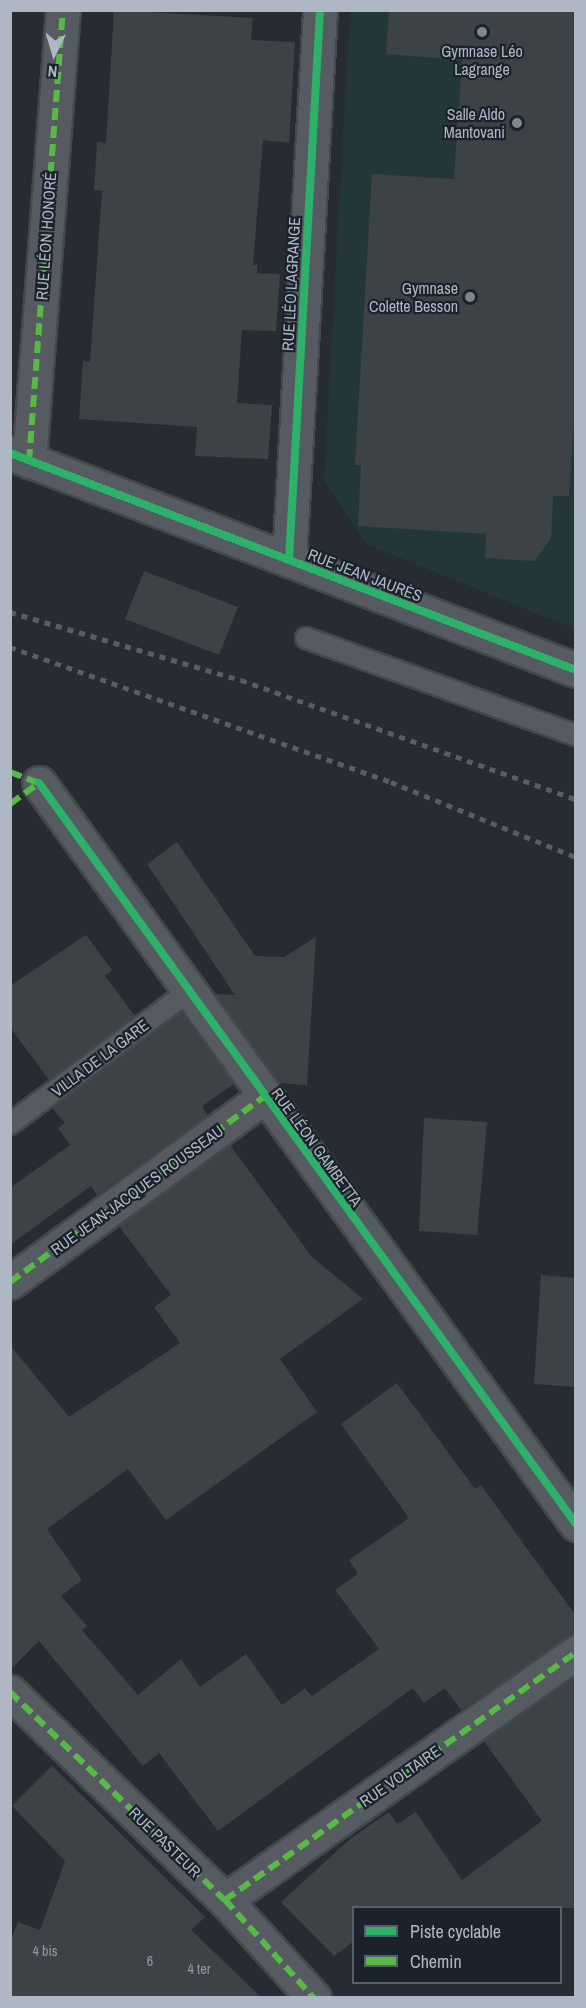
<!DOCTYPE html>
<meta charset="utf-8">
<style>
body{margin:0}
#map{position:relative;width:586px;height:2008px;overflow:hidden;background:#262c32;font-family:"Archivo Narrow",sans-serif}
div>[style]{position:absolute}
.green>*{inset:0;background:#243738}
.building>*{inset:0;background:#3d4247}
.roads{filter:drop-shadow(2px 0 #44484d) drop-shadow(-2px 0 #44484d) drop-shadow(0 2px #44484d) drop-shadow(0 -2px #44484d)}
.lane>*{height:20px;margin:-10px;padding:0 10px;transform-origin:10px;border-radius:10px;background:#565a61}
.street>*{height:33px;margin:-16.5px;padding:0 16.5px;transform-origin:16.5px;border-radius:16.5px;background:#565a61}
.rail>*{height:4.5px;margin-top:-2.25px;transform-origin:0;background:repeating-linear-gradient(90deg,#595e64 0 6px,transparent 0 12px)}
.quiet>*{height:6px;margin-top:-3px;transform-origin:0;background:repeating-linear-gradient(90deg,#58b947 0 12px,transparent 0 18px)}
.cycleway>*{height:8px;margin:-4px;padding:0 4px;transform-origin:4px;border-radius:4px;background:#2db169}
.dots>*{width:16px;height:16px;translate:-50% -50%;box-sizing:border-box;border:3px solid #1a222c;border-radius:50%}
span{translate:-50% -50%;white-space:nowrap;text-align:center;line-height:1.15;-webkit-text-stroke:4.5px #1a222c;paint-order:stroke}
.number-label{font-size:14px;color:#929aa5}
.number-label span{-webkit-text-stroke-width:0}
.poi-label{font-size:16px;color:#aeb8c4}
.right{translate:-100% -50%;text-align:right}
.street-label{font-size:16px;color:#aeb8c4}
.frame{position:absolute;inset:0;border:12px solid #aeb8c4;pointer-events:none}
.legend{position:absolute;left:352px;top:1906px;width:210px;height:78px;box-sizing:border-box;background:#1a222c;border:2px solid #555e69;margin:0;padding:8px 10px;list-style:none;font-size:18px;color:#aeb8c4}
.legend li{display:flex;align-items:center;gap:12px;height:30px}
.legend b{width:30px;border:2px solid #555e69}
.north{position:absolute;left:24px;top:24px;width:60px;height:60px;-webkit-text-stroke:4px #1a222c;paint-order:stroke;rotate:185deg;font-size:16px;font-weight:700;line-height:24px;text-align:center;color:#aeb8c4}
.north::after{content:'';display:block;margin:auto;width:21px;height:27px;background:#aeb8c4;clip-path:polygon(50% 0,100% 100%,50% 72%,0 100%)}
</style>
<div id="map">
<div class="green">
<div style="clip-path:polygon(350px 11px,575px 11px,575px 629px,366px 544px,324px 480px)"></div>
</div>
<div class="building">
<div style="clip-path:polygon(114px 10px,253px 18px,251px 40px,295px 42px,289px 143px,263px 140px,253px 265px,257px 265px,257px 273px,280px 274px,276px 331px,242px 330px,237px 403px,272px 405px,268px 459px,195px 456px,197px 427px,79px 419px,83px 361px,90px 362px,102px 191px,94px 190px,97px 142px,106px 143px)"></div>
<div style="clip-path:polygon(389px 10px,576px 10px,576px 385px,569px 496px,553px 496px,551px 539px,534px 561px,485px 558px,486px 534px,358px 526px,361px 465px,355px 465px,372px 174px,454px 179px,462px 60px,386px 54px)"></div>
<div style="clip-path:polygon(144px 571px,238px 607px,219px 655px,125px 619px)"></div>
<div style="clip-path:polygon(177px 842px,255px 956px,284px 957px,316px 937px,307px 1085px,279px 1083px,215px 994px,235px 995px,147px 864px)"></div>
<div style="clip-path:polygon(86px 935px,112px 970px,105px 976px,135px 1016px,49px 1080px,10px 1027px,10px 986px)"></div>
<div style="clip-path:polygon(181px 1012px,234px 1084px,202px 1106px,208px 1115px,97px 1195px,91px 1186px,10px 1245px,10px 1188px,70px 1145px,58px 1128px,65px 1123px,52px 1108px)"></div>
<div style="clip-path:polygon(424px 1118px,487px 1122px,477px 1235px,419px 1231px)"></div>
<div style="clip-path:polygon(230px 1145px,312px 1257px,363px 1299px,280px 1359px,317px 1412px,166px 1520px,128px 1469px,47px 1529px,82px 1580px,61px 1596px,87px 1626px,82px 1630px,138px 1695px,181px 1659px,200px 1687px,246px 1654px,282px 1705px,305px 1688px,312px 1696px,379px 1649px,335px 1590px,358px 1574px,349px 1560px,409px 1518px,341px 1424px,397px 1383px,475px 1489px,481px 1485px,576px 1616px,576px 1633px,461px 1710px,445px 1688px,424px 1703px,413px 1688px,218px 1831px,159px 1753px,143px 1766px,39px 1641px,10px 1670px,10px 1345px,69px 1417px,180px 1343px,154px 1307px,171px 1295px,119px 1226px)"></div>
<div style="clip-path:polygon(541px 1275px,576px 1278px,576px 1387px,534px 1384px)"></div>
<div style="clip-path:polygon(576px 1675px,576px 1908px,354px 1908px,354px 1941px,334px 1956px,281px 1902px,350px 1839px,389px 1812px,397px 1824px,416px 1812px,462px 1880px,542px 1821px,483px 1740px)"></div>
<div style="clip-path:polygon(52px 1766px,205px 1917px,191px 1930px,262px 1998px,10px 1998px,10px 1942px,18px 1922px,40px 1930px,65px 1861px,12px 1806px)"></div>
</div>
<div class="roads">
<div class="lane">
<div style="left:306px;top:638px;width:287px;rotate:19.8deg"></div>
<div style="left:10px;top:1124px;width:223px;rotate:-36.6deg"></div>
</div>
<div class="street">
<div style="left:10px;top:453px;width:606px;rotate:20.98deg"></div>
<div style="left:29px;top:461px;width:452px;rotate:-85.7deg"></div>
<div style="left:289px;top:560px;width:551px;rotate:-86.77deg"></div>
<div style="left:39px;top:783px;width:915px;rotate:54.07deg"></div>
<div style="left:10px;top:1282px;width:314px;rotate:-36.1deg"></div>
<div style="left:10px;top:1692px;width:299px;rotate:44.1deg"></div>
<div style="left:225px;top:1900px;width:132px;rotate:47.8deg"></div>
<div style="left:225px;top:1900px;width:430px;rotate:-35.2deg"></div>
</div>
</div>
<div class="rail">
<div style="left:10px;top:612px;width:241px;rotate:16.4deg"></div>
<div style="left:241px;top:680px;width:356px;rotate:19.6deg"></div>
<div style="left:10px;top:647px;width:404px;rotate:19.5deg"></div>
<div style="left:391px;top:782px;width:200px;rotate:22.1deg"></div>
</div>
<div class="quiet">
<div style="left:29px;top:461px;width:452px;rotate:-85.7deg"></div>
<div style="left:10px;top:772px;width:31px;rotate:21deg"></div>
<div style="left:10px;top:804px;width:36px;rotate:-36deg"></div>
<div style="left:10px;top:1282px;width:314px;rotate:-36.1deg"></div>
<div style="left:10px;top:1692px;width:299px;rotate:44.1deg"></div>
<div style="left:225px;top:1900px;width:132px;rotate:47.8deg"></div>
<div style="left:225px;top:1900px;width:430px;rotate:-35.2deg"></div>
</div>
<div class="cycleway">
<div style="left:10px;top:453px;width:606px;rotate:20.98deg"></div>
<div style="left:289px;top:560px;width:551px;rotate:-86.77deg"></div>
<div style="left:39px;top:783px;width:915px;rotate:54.07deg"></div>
</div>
<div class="dots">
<div style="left:482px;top:32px;background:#7e8791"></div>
<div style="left:517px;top:123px;background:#7e8791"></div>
<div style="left:470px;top:297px;background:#7e8791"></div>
</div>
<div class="number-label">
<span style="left:45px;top:1951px">4 bis</span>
<span style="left:150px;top:1961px">6</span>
<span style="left:199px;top:1969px">4 ter</span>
</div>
<div class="poi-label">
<span style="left:482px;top:60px">Gymnase Léo<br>Lagrange</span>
<span class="right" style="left:505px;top:123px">Salle Aldo<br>Mantovani</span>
<span class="right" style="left:458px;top:297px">Gymnase<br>Colette Besson</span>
</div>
<div class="street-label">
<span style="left:46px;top:236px;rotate:-86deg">RUE LÉON HONORÉ</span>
<span style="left:291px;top:284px;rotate:-87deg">RUE LÉO LAGRANGE</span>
<span style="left:365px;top:575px;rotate:21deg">RUE JEAN JAURÈS</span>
<span style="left:100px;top:1058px;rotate:-37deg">VILLA DE LA GARE</span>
<span style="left:317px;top:1147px;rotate:54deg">RUE LÉON GAMBETTA</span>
<span style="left:137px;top:1190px;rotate:-36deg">RUE JEAN-JACQUES ROUSSEAU</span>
<span style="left:400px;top:1776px;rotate:-35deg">RUE VOLTAIRE</span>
<span style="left:165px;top:1842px;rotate:44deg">RUE PASTEUR</span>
</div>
<div class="frame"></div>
<ul class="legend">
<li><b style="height:8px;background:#2db169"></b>Piste cyclable</li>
<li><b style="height:8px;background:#58b947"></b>Chemin</li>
</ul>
<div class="north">N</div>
</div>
